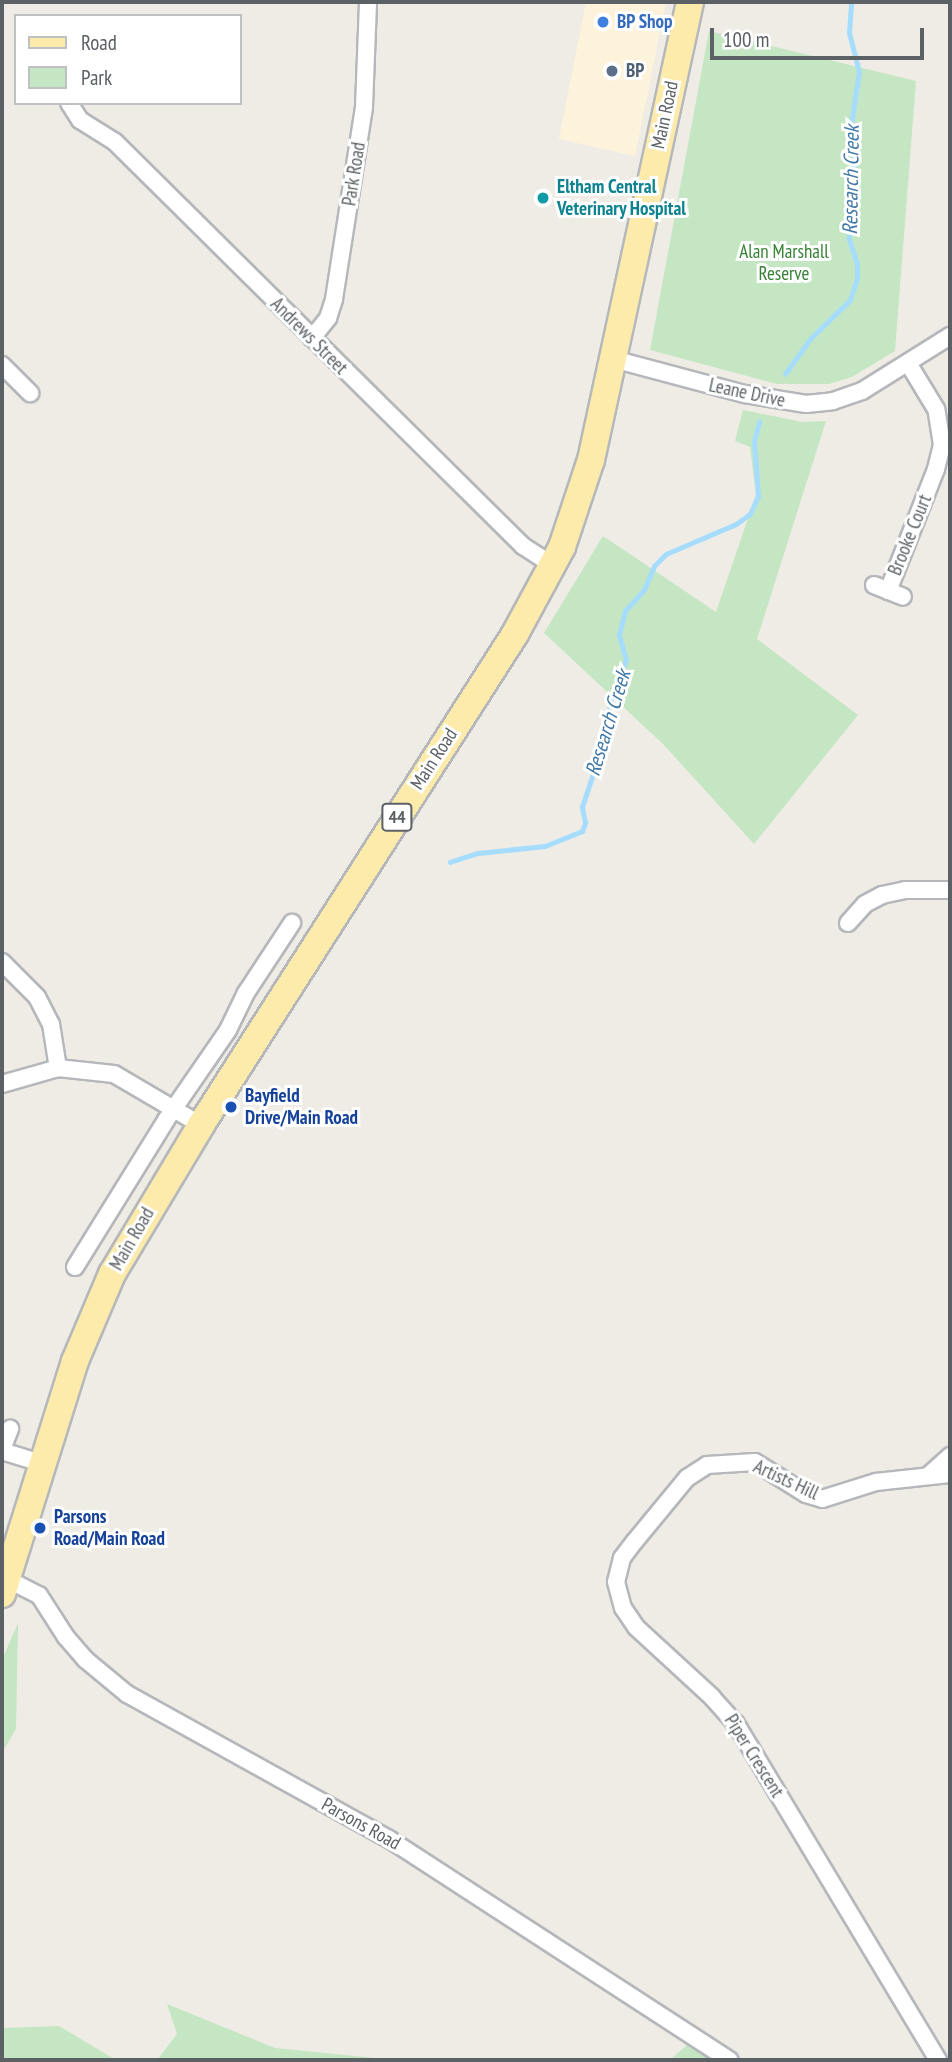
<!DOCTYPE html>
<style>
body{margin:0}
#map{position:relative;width:952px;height:2062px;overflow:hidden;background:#efece5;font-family:"PT Sans Narrow",sans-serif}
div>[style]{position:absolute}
.commercial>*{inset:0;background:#fdf3db}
.green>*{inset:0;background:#c4e6c2}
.stream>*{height:4.5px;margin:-2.25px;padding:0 2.25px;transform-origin:2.25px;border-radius:2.25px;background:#a6dcfd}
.roads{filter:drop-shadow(2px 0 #b5b7bb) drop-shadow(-2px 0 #b5b7bb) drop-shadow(0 2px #b5b7bb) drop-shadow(0 -2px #b5b7bb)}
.street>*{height:16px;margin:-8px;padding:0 8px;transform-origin:8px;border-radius:8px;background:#fff}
.primary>*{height:26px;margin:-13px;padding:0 13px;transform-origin:13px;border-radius:13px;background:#fdebab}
.dots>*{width:19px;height:19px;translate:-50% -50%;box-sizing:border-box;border:4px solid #fff;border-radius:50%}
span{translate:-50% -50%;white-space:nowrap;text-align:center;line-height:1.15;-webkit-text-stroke:6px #fff;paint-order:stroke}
.shield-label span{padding:2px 5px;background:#fff;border:2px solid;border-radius:5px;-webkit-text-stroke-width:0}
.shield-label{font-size:18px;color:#5c6165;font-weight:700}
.shop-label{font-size:19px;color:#366cbe;font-weight:700}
.left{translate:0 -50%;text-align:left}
.service-label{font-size:19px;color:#4e5e75;font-weight:700}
.street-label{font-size:19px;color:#5c6165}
.culture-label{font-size:19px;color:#0d838f;font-weight:700}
.park-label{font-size:19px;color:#378236}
.transit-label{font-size:19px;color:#164399;font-weight:700}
.water-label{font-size:21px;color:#4078a7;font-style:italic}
.frame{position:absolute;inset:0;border:4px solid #5c6165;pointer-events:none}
.legend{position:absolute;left:14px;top:14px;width:228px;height:91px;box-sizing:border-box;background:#fff;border:2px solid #bec0c1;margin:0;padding:9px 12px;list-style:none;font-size:21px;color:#5c6165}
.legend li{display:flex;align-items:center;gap:14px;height:35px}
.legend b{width:35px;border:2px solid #bec0c1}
.scale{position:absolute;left:710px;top:28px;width:214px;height:32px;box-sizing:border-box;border:4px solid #5c6165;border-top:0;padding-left:9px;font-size:21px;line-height:24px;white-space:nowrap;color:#5c6165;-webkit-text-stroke:5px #fff;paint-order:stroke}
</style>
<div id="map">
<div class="commercial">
<div style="clip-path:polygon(586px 2px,666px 2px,635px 156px,559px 139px)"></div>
</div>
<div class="green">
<div style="clip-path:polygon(709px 31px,916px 81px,895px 351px,852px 377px,829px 384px,777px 384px,650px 350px)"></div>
<div style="clip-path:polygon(743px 410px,802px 422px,826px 421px,757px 639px,858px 715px,754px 844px,663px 744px,544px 633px,603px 536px,716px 612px,756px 495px,750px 447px,735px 441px)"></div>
<div style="clip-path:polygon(18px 1623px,16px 1729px,2px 1753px,2px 1660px)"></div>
<div style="clip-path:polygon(167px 2004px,275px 2048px,395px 2060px,157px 2060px,177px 2034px)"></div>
<div style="clip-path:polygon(59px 2026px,116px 2060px,2px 2060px,2px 2028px)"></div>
<div style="clip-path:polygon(687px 2045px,711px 2060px,670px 2060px)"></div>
</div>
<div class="stream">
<div style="left:785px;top:374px;width:44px;rotate:-54.2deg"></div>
<div style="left:811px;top:338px;width:54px;rotate:-44.3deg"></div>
<div style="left:850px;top:300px;width:23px;rotate:-72deg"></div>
<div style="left:857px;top:278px;width:14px;rotate:-90deg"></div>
<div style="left:857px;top:264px;width:26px;rotate:-108deg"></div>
<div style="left:849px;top:239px;width:53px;rotate:-88.9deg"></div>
<div style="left:850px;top:186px;width:17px;rotate:-73deg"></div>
<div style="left:855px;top:170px;width:46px;rotate:-95deg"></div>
<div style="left:851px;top:124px;width:53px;rotate:-81.3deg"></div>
<div style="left:859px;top:72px;width:40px;rotate:-104.4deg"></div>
<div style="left:849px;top:33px;width:31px;rotate:-86deg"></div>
<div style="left:450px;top:862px;width:29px;rotate:-18deg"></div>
<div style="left:478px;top:853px;width:67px;rotate:-6deg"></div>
<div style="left:545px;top:846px;width:40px;rotate:-22deg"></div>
<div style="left:582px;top:831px;width:9px;rotate:-69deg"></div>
<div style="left:585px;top:823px;width:16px;rotate:-101deg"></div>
<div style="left:582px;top:807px;width:66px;rotate:-71.6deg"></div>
<div style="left:603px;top:744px;width:47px;rotate:-80.1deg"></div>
<div style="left:611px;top:698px;width:41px;rotate:-68.5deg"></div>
<div style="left:626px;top:660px;width:26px;rotate:-106deg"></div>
<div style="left:619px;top:635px;width:25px;rotate:-76deg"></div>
<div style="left:625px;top:611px;width:28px;rotate:-48deg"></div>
<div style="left:644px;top:590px;width:26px;rotate:-67deg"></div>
<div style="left:654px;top:566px;width:17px;rotate:-45deg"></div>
<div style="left:666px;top:554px;width:76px;rotate:-23.2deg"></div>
<div style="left:736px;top:524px;width:17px;rotate:-36deg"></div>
<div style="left:750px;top:514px;width:20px;rotate:-66deg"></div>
<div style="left:758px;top:496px;width:55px;rotate:-94.2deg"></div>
<div style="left:754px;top:441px;width:20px;rotate:-75deg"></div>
</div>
<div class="roads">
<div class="street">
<div style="left:69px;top:103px;width:20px;rotate:57deg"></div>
<div style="left:80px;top:120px;width:41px;rotate:32.2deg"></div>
<div style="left:115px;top:142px;width:574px;rotate:44.72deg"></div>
<div style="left:523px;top:546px;width:37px;rotate:33deg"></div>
<div style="left:312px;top:338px;width:26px;rotate:-51deg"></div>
<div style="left:328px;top:318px;width:20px;rotate:-72deg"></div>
<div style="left:334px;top:299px;width:194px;rotate:-81.1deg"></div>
<div style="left:364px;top:107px;width:105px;rotate:-87.8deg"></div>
<div style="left:613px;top:359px;width:137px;rotate:14.9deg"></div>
<div style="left:745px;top:394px;width:62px;rotate:9.3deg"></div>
<div style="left:806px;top:404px;width:27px;rotate:-6deg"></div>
<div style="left:833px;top:401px;width:31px;rotate:-19deg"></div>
<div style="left:862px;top:391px;width:104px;rotate:-32deg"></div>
<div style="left:2px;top:365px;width:40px;rotate:45deg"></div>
<div style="left:874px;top:585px;width:31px;rotate:22deg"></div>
<div style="left:888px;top:591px;width:131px;rotate:-68.5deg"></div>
<div style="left:936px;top:469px;width:25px;rotate:-76deg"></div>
<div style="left:942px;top:445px;width:36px;rotate:-99deg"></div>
<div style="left:936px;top:409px;width:54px;rotate:-121.3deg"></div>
<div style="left:848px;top:923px;width:25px;rotate:-48deg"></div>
<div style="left:865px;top:904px;width:19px;rotate:-28deg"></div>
<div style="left:882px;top:895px;width:24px;rotate:-12deg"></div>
<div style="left:905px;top:890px;width:45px"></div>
<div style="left:2px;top:962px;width:49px;rotate:45deg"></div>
<div style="left:37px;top:997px;width:30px;rotate:63deg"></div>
<div style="left:51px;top:1024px;width:45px;rotate:81deg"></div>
<div style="left:2px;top:1084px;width:58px;rotate:-15.9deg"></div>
<div style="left:58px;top:1068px;width:56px;rotate:6.1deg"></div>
<div style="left:114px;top:1074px;width:101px;rotate:30.4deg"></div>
<div style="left:75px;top:1267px;width:173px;rotate:-58.2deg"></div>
<div style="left:166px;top:1120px;width:109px;rotate:-55.4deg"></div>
<div style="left:228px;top:1030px;width:41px;rotate:-64.1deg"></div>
<div style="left:246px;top:993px;width:84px;rotate:-56.7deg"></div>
<div style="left:2px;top:1449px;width:22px;rotate:-68deg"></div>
<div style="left:2px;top:1451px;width:41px;rotate:17.1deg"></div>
<div style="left:930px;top:1474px;width:27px;rotate:-42deg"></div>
<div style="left:7px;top:1579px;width:36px;rotate:27deg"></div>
<div style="left:39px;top:1595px;width:50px;rotate:57.3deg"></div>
<div style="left:66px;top:1637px;width:30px;rotate:49deg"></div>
<div style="left:86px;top:1660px;width:53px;rotate:39.7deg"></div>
<div style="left:127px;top:1694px;width:299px;rotate:29deg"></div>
<div style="left:389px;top:1839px;width:406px;rotate:33deg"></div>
<div style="left:938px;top:2060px;width:392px;rotate:-121deg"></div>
<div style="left:736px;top:1724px;width:36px;rotate:-132deg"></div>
<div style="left:712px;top:1697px;width:103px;rotate:-137.4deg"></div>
<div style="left:636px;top:1627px;width:23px;rotate:-124deg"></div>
<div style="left:623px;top:1608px;width:27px;rotate:-105deg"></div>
<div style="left:616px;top:1582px;width:25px;rotate:-76deg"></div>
<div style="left:622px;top:1558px;width:21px;rotate:-53deg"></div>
<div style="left:635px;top:1541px;width:82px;rotate:-50.5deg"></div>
<div style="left:687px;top:1478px;width:24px;rotate:-33deg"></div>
<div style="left:707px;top:1465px;width:48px;rotate:-3.6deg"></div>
<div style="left:755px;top:1462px;width:60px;rotate:32.1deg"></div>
<div style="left:806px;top:1494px;width:17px;rotate:17deg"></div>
<div style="left:822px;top:1499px;width:57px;rotate:-17.5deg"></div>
<div style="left:876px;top:1482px;width:74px;rotate:-6.2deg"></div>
</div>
<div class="primary">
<div style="left:2px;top:1594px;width:244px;rotate:-72.6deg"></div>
<div style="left:75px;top:1361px;width:95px;rotate:-67deg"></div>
<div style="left:112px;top:1274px;width:174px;rotate:-59.1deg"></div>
<div style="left:201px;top:1125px;width:583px;rotate:-57.4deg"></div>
<div style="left:515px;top:634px;width:99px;rotate:-61.6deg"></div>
<div style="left:562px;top:547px;width:92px;rotate:-71.6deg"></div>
<div style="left:591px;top:460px;width:469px;rotate:-77.8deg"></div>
</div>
</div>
<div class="dots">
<div style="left:603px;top:22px;background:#3f7fe0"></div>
<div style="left:612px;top:71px;background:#5c6f8a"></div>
<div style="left:543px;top:198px;background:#0f9aa8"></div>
<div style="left:231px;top:1107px;background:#1a4fb4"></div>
<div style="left:40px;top:1528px;background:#1a4fb4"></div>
</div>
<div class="shield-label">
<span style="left:397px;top:817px">44</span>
</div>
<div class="shop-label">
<span class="left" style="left:617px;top:22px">BP Shop</span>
</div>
<div class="service-label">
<span class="left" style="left:626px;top:71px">BP</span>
</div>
<div class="street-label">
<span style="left:665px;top:115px;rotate:-78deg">Main Road</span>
<span style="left:354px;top:174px;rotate:-81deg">Park Road</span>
<span style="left:309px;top:336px;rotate:45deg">Andrews Street</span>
<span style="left:747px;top:393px;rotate:12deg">Leane Drive</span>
<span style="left:910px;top:535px;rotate:-68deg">Brooke Court</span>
<span style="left:434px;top:759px;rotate:-57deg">Main Road</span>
<span style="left:132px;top:1239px;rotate:-60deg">Main Road</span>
<span style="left:786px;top:1480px;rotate:25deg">Artists Hill</span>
<span style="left:754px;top:1756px;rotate:58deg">Piper Crescent</span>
<span style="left:361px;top:1824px;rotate:29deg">Parsons Road</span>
</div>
<div class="culture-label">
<span class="left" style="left:557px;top:198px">Eltham Central<br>Veterinary Hospital</span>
</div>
<div class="park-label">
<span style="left:784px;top:263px">Alan Marshall<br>Reserve</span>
</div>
<div class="transit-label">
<span class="left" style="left:245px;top:1107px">Bayfield<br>Drive/Main Road</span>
<span class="left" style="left:54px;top:1528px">Parsons<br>Road/Main Road</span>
</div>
<div class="water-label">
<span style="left:851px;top:180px;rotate:-89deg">Research Creek</span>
<span style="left:608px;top:723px;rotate:-73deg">Research Creek</span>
</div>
<div class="frame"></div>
<ul class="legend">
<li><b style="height:9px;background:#fdebab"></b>Road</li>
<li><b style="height:19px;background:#c4e6c2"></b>Park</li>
</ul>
<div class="scale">100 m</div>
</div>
